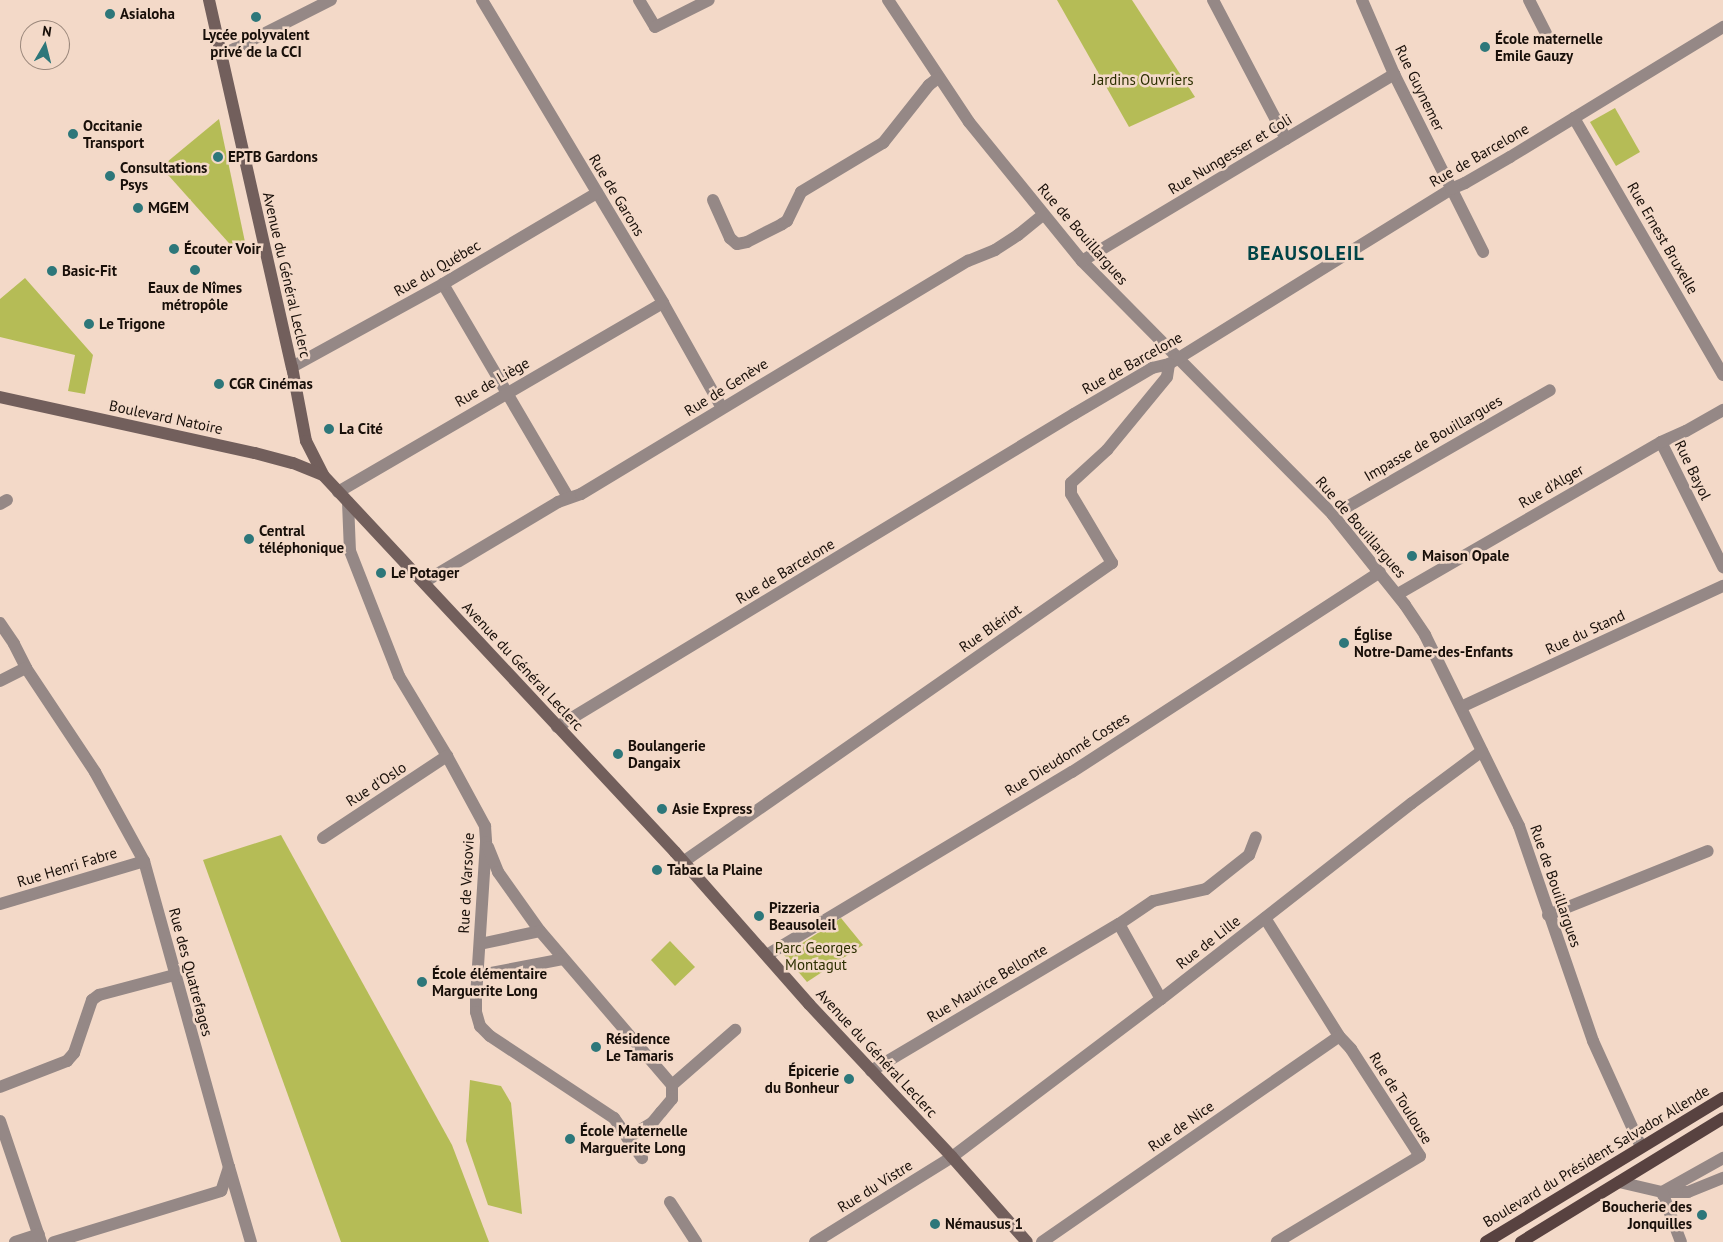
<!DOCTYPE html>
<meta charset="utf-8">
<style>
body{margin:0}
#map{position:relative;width:1723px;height:1242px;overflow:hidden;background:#f3d9c8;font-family:"PT Sans",sans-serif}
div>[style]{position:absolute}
.green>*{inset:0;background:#b5bc56}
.minor>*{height:12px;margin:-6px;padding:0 6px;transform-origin:6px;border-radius:6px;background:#958886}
.secondary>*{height:12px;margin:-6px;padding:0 6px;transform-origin:6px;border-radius:6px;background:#725f5c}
.primary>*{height:12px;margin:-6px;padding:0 6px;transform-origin:6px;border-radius:6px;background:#584240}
.dots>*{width:14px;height:14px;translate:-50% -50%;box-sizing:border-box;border:2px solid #f3d9c8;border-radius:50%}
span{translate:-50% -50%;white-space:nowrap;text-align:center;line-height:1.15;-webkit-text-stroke:5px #f3d9c8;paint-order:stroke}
.poi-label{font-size:15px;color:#180f09;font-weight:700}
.left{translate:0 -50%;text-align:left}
.right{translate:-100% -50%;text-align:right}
.park-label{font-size:15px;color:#2c2f01}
.street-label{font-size:15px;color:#180f09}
.district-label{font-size:20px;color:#004346;font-weight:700;letter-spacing:1px}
.north{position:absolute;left:20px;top:20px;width:50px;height:50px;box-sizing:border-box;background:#f3d9c8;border:1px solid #9b887c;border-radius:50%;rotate:8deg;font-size:14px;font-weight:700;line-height:20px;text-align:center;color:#180f09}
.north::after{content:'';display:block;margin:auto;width:18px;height:22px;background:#2d777a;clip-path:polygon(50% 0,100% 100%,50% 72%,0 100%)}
</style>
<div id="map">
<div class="green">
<div style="clip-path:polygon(1057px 0,1132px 0,1195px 97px,1129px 127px)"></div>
<div style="clip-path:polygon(1615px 108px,1640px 152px,1616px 166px,1590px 122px)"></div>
<div style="clip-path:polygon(219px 119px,245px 242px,236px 251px,161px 167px)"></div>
<div style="clip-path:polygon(25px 278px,93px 355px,85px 394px,68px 391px,75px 355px,0 337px,0 299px)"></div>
<div style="clip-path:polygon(281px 835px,452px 1145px,489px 1242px,341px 1242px,203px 860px)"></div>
<div style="clip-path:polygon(841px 918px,863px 945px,807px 982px,784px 955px)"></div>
<div style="clip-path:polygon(670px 941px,695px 967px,675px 986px,651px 960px)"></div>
<div style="clip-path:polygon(470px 1080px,501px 1086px,511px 1103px,522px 1214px,488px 1205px,466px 1141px)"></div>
</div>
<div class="minor">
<div style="left:482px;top:0;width:353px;rotate:59.1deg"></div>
<div style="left:663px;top:303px;width:120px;rotate:60.7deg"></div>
<div style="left:639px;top:0;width:31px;rotate:59deg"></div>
<div style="left:655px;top:27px;width:60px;rotate:-26.6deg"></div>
<div style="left:888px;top:0;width:146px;rotate:56.4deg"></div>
<div style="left:969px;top:122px;width:179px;rotate:50.9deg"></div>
<div style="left:1082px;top:261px;width:357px;rotate:45.3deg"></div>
<div style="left:1333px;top:515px;width:115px;rotate:51.3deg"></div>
<div style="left:1405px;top:605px;width:36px;rotate:56deg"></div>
<div style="left:1425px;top:635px;width:213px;rotate:63.8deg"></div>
<div style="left:1519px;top:826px;width:227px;rotate:71deg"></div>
<div style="left:1593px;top:1041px;width:116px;rotate:65.6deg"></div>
<div style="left:1213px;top:0;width:157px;rotate:62.3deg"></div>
<div style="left:1362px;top:0;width:81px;rotate:66.6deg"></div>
<div style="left:1394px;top:74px;width:199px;rotate:63.4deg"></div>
<div style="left:1529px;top:0;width:37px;rotate:63deg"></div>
<div style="left:222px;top:55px;width:122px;rotate:-26.8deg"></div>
<div style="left:1574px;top:118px;width:297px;rotate:59.9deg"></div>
<div style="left:713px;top:200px;width:42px;rotate:65.9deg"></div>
<div style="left:730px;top:238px;width:9px;rotate:41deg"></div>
<div style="left:737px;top:244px;width:10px;rotate:-11deg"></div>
<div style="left:747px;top:242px;width:39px;rotate:-27deg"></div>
<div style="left:782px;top:224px;width:6px;rotate:-31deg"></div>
<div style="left:787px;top:221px;width:32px;rotate:-64deg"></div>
<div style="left:801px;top:192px;width:96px;rotate:-30.9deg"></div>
<div style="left:883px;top:143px;width:74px;rotate:-51.6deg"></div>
<div style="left:929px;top:85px;width:11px;rotate:-38deg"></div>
<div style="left:1082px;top:261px;width:364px;rotate:-30.9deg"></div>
<div style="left:443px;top:284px;width:247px;rotate:59.6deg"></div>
<div style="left:292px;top:367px;width:172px;rotate:-28.8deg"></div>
<div style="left:443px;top:284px;width:179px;rotate:-30.6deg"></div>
<div style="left:1661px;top:442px;width:140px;rotate:63.6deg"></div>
<div style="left:338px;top:492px;width:376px;rotate:-30.2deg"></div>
<div style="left:348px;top:502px;width:49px;rotate:87.7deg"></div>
<div style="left:350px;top:551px;width:134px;rotate:68.6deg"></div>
<div style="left:399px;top:676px;width:93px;rotate:59deg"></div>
<div style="left:447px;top:756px;width:80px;rotate:61.5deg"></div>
<div style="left:485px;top:826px;width:16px;rotate:86deg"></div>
<div style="left:486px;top:842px;width:154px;rotate:93.7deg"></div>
<div style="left:476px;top:996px;width:16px;rotate:90deg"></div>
<div style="left:476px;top:1012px;width:15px;rotate:74deg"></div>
<div style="left:480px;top:1026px;width:14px;rotate:45deg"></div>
<div style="left:490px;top:1036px;width:149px;rotate:33.5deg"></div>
<div style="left:614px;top:1118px;width:49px;rotate:55deg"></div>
<div style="left:0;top:504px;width:8px;rotate:-30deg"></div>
<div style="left:1333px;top:515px;width:250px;rotate:-29.9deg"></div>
<div style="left:424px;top:582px;width:156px;rotate:-30.8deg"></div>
<div style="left:558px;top:502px;width:24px;rotate:-19deg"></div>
<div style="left:581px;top:494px;width:452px;rotate:-31.1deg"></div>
<div style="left:968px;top:261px;width:29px;rotate:-22deg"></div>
<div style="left:995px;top:250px;width:27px;rotate:-33deg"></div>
<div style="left:1018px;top:235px;width:32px;rotate:-39deg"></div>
<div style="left:1398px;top:594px;width:304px;rotate:-30deg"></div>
<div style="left:1661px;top:442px;width:27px;rotate:-24deg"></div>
<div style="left:1686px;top:431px;width:43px;rotate:-29.6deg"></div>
<div style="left:0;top:623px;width:25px;rotate:56deg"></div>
<div style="left:14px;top:644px;width:27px;rotate:63deg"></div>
<div style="left:26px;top:668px;width:125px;rotate:56.4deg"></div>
<div style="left:95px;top:772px;width:102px;rotate:61.2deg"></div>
<div style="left:144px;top:861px;width:318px;rotate:74.5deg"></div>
<div style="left:229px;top:1167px;width:25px;rotate:108deg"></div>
<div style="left:221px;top:1191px;width:175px;rotate:163deg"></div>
<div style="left:0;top:681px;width:29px;rotate:-27deg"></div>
<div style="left:1461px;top:707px;width:289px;rotate:-24.8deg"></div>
<div style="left:557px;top:727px;width:604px;rotate:-31.19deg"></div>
<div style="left:1074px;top:414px;width:91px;rotate:-30.5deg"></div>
<div style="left:1152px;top:368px;width:17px;rotate:-13deg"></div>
<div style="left:1169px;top:364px;width:332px;rotate:-31.8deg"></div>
<div style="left:1451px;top:189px;width:15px;rotate:-23deg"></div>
<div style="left:1465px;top:183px;width:52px;rotate:-30deg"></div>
<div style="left:1510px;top:157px;width:250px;rotate:-31.4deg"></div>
<div style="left:323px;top:838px;width:149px;rotate:-33.5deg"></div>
<div style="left:488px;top:847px;width:27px;rotate:68deg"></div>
<div style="left:498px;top:872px;width:72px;rotate:54.6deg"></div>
<div style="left:683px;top:862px;width:523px;rotate:-34.88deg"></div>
<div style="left:1112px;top:563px;width:80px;rotate:-120.7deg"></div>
<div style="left:1071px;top:494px;width:11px;rotate:-90deg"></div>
<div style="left:1071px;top:483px;width:49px;rotate:-42.5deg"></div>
<div style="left:1107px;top:450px;width:94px;rotate:-50.6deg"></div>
<div style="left:1167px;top:377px;width:13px;rotate:-81deg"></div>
<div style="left:0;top:904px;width:150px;rotate:-16.6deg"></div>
<div style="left:1548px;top:915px;width:172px;rotate:-21.8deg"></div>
<div style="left:1265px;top:918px;width:139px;rotate:57.9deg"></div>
<div style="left:1339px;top:1036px;width:18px;rotate:47deg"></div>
<div style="left:1351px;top:1049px;width:127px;rotate:57.2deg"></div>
<div style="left:1420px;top:1156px;width:167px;rotate:149deg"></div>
<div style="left:1119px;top:924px;width:86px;rotate:60.8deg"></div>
<div style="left:480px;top:944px;width:61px;rotate:-12.2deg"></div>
<div style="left:540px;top:931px;width:203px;rotate:49.4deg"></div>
<div style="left:672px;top:1085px;width:14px;rotate:90deg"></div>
<div style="left:672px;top:1099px;width:17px;rotate:130deg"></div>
<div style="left:661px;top:1112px;width:14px;rotate:129deg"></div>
<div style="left:652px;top:1123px;width:29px;rotate:149deg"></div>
<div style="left:767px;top:955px;width:356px;rotate:-31deg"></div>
<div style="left:1072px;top:772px;width:367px;rotate:-33deg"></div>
<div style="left:486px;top:974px;width:78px;rotate:-11deg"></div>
<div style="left:871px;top:1071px;width:288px;rotate:-30.7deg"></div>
<div style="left:1119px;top:924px;width:41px;rotate:-34.1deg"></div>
<div style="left:1153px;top:901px;width:54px;rotate:-12.8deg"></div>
<div style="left:1206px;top:889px;width:55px;rotate:-38.3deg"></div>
<div style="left:1249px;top:855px;width:19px;rotate:-69deg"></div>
<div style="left:672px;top:1085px;width:84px;rotate:-41.1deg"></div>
<div style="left:0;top:1087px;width:72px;rotate:-21.2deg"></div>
<div style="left:67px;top:1061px;width:11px;rotate:-49deg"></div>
<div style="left:74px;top:1053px;width:56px;rotate:-71.2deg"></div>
<div style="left:92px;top:1000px;width:9px;rotate:-36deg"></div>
<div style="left:99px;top:995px;width:78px;rotate:-14.9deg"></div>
<div style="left:0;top:1121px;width:128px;rotate:71.3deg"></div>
<div style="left:229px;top:1167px;width:78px;rotate:73.7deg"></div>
<div style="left:1619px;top:1182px;width:44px;rotate:13.1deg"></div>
<div style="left:1662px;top:1192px;width:26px"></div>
<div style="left:1688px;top:1192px;width:38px;rotate:-22deg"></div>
<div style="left:1664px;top:1191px;width:68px;rotate:-29.2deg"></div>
<div style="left:1662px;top:1192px;width:53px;rotate:69.2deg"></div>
<div style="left:670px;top:1202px;width:48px;rotate:57deg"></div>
<div style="left:15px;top:1242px;width:25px;rotate:-18deg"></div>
<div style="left:815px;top:1242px;width:161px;rotate:-31.8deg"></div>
<div style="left:952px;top:1157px;width:262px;rotate:-37.1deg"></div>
<div style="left:1161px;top:999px;width:318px;rotate:-38deg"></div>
<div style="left:1412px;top:803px;width:87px;rotate:-36.6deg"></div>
<div style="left:1042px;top:1242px;width:361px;rotate:-34.7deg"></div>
</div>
<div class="secondary">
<div style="left:209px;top:0;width:376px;rotate:77.3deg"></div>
<div style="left:292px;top:367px;width:75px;rotate:79.3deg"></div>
<div style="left:306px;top:441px;width:38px;rotate:63deg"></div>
<div style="left:323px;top:475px;width:516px;rotate:46.96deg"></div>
<div style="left:675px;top:852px;width:203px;rotate:48.6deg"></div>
<div style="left:809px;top:1004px;width:209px;rotate:46.9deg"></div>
<div style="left:952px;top:1157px;width:113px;rotate:48.6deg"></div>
<div style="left:0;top:397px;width:261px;rotate:12.4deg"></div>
<div style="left:255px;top:453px;width:39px;rotate:15deg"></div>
<div style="left:293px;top:463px;width:32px;rotate:22deg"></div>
</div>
<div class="primary">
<div style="left:1486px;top:1242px;width:277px;rotate:-31.3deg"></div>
<div style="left:1521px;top:1242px;width:237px;rotate:-31.5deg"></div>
</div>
<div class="dots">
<div style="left:110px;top:14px;background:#2d777a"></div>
<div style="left:256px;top:17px;background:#2d777a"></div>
<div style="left:1485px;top:47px;background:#2d777a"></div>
<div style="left:73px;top:134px;background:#2d777a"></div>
<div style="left:218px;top:157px;background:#2d777a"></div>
<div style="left:110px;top:176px;background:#2d777a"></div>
<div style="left:138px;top:208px;background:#2d777a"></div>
<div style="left:174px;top:249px;background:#2d777a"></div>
<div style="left:195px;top:270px;background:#2d777a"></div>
<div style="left:52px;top:271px;background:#2d777a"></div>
<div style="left:89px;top:324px;background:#2d777a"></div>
<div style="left:219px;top:384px;background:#2d777a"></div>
<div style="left:329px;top:429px;background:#2d777a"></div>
<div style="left:249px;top:539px;background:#2d777a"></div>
<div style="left:1412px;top:556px;background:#2d777a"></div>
<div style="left:381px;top:573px;background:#2d777a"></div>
<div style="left:1344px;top:643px;background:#2d777a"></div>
<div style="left:618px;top:754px;background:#2d777a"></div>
<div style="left:662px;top:809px;background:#2d777a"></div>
<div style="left:657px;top:870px;background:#2d777a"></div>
<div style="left:759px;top:916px;background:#2d777a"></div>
<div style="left:422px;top:982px;background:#2d777a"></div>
<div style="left:596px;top:1047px;background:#2d777a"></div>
<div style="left:849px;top:1079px;background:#2d777a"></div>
<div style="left:570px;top:1139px;background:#2d777a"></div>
<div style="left:1702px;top:1215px;background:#2d777a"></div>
<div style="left:935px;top:1224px;background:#2d777a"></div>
</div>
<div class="poi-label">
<span class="left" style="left:120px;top:14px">Asialoha</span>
<span style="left:256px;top:43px">Lycée polyvalent<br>privé de la CCI</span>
<span class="left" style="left:1495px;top:47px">École maternelle<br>Emile Gauzy</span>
<span class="left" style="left:83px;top:134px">Occitanie<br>Transport</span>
<span class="left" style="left:228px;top:157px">EPTB Gardons</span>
<span class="left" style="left:120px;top:176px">Consultations<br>Psys</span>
<span class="left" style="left:148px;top:208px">MGEM</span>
<span class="left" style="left:184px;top:249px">Écouter Voir</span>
<span class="left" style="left:62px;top:271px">Basic-Fit</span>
<span style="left:195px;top:296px">Eaux de Nîmes<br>métropôle</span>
<span class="left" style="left:99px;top:324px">Le Trigone</span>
<span class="left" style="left:229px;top:384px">CGR Cinémas</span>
<span class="left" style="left:339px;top:429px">La Cité</span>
<span class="left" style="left:259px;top:539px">Central<br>téléphonique</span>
<span class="left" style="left:1422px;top:556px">Maison Opale</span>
<span class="left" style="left:391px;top:573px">Le Potager</span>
<span class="left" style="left:1354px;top:643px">Église<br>Notre-Dame-des-Enfants</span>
<span class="left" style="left:628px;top:754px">Boulangerie<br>Dangaix</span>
<span class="left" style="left:672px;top:809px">Asie Express</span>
<span class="left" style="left:667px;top:870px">Tabac la Plaine</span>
<span class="left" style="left:769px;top:916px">Pizzeria<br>Beausoleil</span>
<span class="left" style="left:432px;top:982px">École élémentaire<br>Marguerite Long</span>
<span class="left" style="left:606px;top:1047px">Résidence<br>Le Tamaris</span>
<span class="right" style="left:839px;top:1079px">Épicerie<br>du Bonheur</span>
<span class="left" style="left:580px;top:1139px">École Maternelle<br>Marguerite Long</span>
<span class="right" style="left:1692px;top:1215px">Boucherie des<br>Jonquilles</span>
<span class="left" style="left:945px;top:1224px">Némausus 1</span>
</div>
<div class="park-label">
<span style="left:1143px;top:80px">Jardins Ouvriers</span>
<span style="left:816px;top:956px">Parc Georges<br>Montagut</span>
</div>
<div class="street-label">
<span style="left:1420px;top:88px;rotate:64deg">Rue Guynemer</span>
<span style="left:1230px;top:154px;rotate:-31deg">Rue Nungesser et Coli</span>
<span style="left:1479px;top:155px;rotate:-30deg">Rue de Barcelone</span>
<span style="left:617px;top:195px;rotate:59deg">Rue de Garons</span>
<span style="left:1083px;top:234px;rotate:49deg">Rue de Bouillargues</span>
<span style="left:1663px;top:238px;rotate:60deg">Rue Ernest Bruxelle</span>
<span style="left:437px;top:268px;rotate:-30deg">Rue du Québec</span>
<span style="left:287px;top:275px;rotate:77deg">Avenue du Général Leclerc</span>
<span style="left:1132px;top:363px;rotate:-29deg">Rue de Barcelone</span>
<span style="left:492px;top:382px;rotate:-30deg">Rue de Liège</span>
<span style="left:726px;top:387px;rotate:-32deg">Rue de Genève</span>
<span style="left:166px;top:417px;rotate:12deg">Boulevard Natoire</span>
<span style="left:1433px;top:438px;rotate:-30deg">Impasse de Bouillargues</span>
<span style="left:1693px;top:470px;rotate:64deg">Rue Bayol</span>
<span style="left:1551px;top:486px;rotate:-30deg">Rue d'Alger</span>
<span style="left:1361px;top:527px;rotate:49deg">Rue de Bouillargues</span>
<span style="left:785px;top:571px;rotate:-31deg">Rue de Barcelone</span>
<span style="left:990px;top:628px;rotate:-35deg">Rue Blériot</span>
<span style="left:1585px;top:632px;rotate:-25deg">Rue du Stand</span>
<span style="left:523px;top:666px;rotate:47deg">Avenue du Général Leclerc</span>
<span style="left:1067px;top:754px;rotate:-32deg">Rue Dieudonné Costes</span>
<span style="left:376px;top:784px;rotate:-33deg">Rue d'Oslo</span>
<span style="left:67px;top:867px;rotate:-17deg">Rue Henri Fabre</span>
<span style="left:466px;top:883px;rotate:-87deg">Rue de Varsovie</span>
<span style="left:1556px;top:886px;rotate:71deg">Rue de Bouillargues</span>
<span style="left:1208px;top:942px;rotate:-38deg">Rue de Lille</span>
<span style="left:191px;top:972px;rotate:75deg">Rue des Quatrefages</span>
<span style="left:987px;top:983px;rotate:-31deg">Rue Maurice Bellonte</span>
<span style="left:877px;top:1053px;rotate:47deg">Avenue du Général Leclerc</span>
<span style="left:1401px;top:1098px;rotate:58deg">Rue de Toulouse</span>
<span style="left:1181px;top:1126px;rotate:-35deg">Rue de Nice</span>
<span style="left:1596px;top:1156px;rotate:-31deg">Boulevard du Président Salvador Allende</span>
<span style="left:875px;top:1186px;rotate:-32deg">Rue du Vistre</span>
</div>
<div class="district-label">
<span style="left:1306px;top:253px">BEAUSOLEIL</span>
</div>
<div class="north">N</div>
</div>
